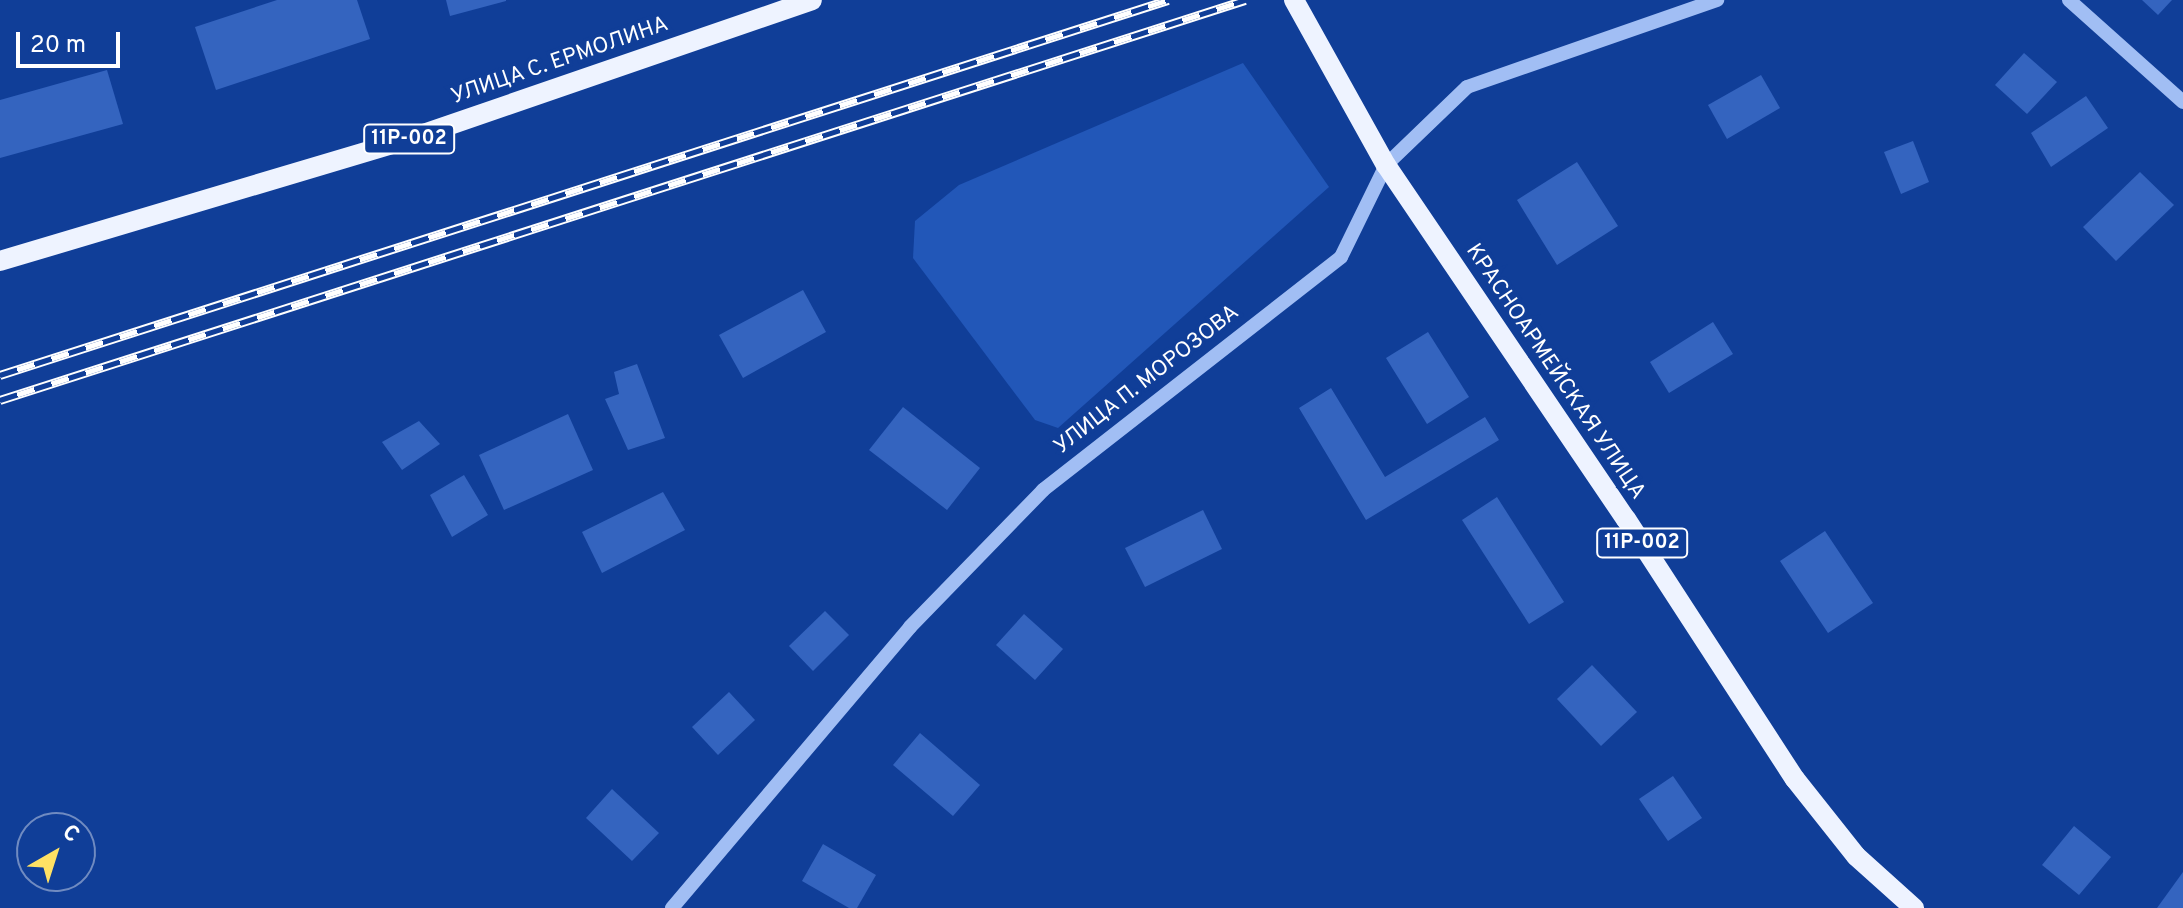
<!DOCTYPE html>
<meta charset="utf-8">
<style>
body{margin:0}
#map{position:relative;width:2183px;height:908px;overflow:hidden;background:#103e98;font-family:Overpass,sans-serif}
div>[style]{position:absolute}
.green>*{inset:0;background:#2257b8}
.building>*{inset:0;background:#3464bf}
.minor>*{height:14px;margin:-7px;padding:0 7px;transform-origin:7px;border-radius:7px;background:#a1bef4}
.major>*{height:20px;margin:-10px;padding:0 10px;transform-origin:10px;border-radius:10px;background:#eef3ff}
.rail>*{height:9px;margin-top:-4.5px;transform-origin:0;background:repeating-linear-gradient(90deg,#103e98 0 18px,#fff 0 36px);box-sizing:border-box;border-block:2px solid #fff}
span{translate:-50% -50%;white-space:nowrap;text-align:center;line-height:1.15;-webkit-text-stroke:7px #103e98;paint-order:stroke}
.shield-label span{padding:2px 6px;background:#103e98;border:2px solid;border-radius:6px;-webkit-text-stroke-width:0}
.shield-label{font-size:20px;color:#fff;font-weight:700}
.street-label{font-size:22px;color:#fff}
.north{position:absolute;left:16px;top:812px;width:80px;height:80px;box-sizing:border-box;background:#103e98;border:2px solid #708bc1;border-radius:50%;rotate:39deg;font-size:22px;font-weight:700;line-height:32px;text-align:center;color:#fff}
.north::after{content:'';display:block;margin:auto;width:28px;height:36px;background:#ffe164;clip-path:polygon(50% 0,100% 100%,50% 72%,0 100%)}
.scale{position:absolute;left:16px;top:32px;width:104px;height:36px;box-sizing:border-box;border:4px solid #fff;border-top:0;padding-left:10px;font-size:24px;line-height:28px;white-space:nowrap;color:#fff;-webkit-text-stroke:6px #103e98;paint-order:stroke}
</style>
<div id="map">
<div class="green">
<div style="clip-path:polygon(1243px 63px,1329px 187px,1058px 428px,1035px 420px,913px 258px,915px 221px,959px 185px)"></div>
</div>
<div class="building">
<div style="clip-path:polygon(277px 0,357px 0,370px 39px,216px 90px,195px 27px)"></div>
<div style="clip-path:polygon(446px 0,506px 0,506px 1px,450px 16px)"></div>
<div style="clip-path:polygon(2142px 0,2172px 0,2158px 15px)"></div>
<div style="clip-path:polygon(2024px 53px,2057px 82px,2027px 114px,1995px 85px)"></div>
<div style="clip-path:polygon(107px 70px,123px 124px,0 158px,0 100px)"></div>
<div style="clip-path:polygon(1761px 75px,1780px 108px,1727px 139px,1708px 105px)"></div>
<div style="clip-path:polygon(2086px 96px,2108px 128px,2051px 167px,2031px 133px)"></div>
<div style="clip-path:polygon(1913px 141px,1929px 182px,1901px 194px,1884px 152px)"></div>
<div style="clip-path:polygon(1577px 162px,1618px 226px,1557px 265px,1517px 200px)"></div>
<div style="clip-path:polygon(2140px 172px,2174px 205px,2116px 261px,2083px 227px)"></div>
<div style="clip-path:polygon(803px 290px,826px 332px,743px 378px,719px 335px)"></div>
<div style="clip-path:polygon(1713px 322px,1733px 354px,1669px 393px,1650px 362px)"></div>
<div style="clip-path:polygon(1428px 332px,1469px 397px,1427px 424px,1386px 358px)"></div>
<div style="clip-path:polygon(637px 364px,665px 438px,628px 450px,605px 399px,619px 394px,614px 372px)"></div>
<div style="clip-path:polygon(1331px 388px,1385px 477px,1485px 417px,1499px 440px,1366px 520px,1299px 408px)"></div>
<div style="clip-path:polygon(903px 407px,980px 468px,947px 510px,869px 450px)"></div>
<div style="clip-path:polygon(568px 414px,593px 470px,504px 510px,479px 455px)"></div>
<div style="clip-path:polygon(419px 421px,440px 444px,402px 470px,382px 442px)"></div>
<div style="clip-path:polygon(464px 475px,488px 515px,452px 537px,430px 495px)"></div>
<div style="clip-path:polygon(663px 492px,685px 530px,602px 573px,582px 532px)"></div>
<div style="clip-path:polygon(1497px 497px,1564px 602px,1529px 624px,1462px 520px)"></div>
<div style="clip-path:polygon(1203px 510px,1222px 549px,1145px 587px,1125px 548px)"></div>
<div style="clip-path:polygon(1825px 531px,1873px 603px,1828px 633px,1780px 561px)"></div>
<div style="clip-path:polygon(825px 611px,849px 635px,813px 671px,789px 646px)"></div>
<div style="clip-path:polygon(1024px 614px,1063px 649px,1035px 680px,996px 645px)"></div>
<div style="clip-path:polygon(1592px 665px,1637px 712px,1601px 746px,1557px 699px)"></div>
<div style="clip-path:polygon(729px 692px,755px 720px,718px 755px,692px 727px)"></div>
<div style="clip-path:polygon(920px 733px,980px 785px,953px 816px,893px 765px)"></div>
<div style="clip-path:polygon(1673px 776px,1702px 818px,1668px 841px,1639px 799px)"></div>
<div style="clip-path:polygon(612px 789px,659px 833px,632px 861px,586px 818px)"></div>
<div style="clip-path:polygon(2074px 826px,2111px 857px,2079px 895px,2042px 865px)"></div>
<div style="clip-path:polygon(823px 844px,876px 875px,857px 908px,849px 908px,802px 881px)"></div>
<div style="clip-path:polygon(2183px 872px,2183px 908px,2157px 908px)"></div>
</div>
<div class="minor">
<div style="left:2069px;top:0;width:153px;rotate:41.8deg"></div>
<div style="left:672px;top:908px;width:368px;rotate:-49.7deg"></div>
<div style="left:910px;top:627px;width:191px;rotate:-45.8deg"></div>
<div style="left:1043px;top:490px;width:378px;rotate:-38deg"></div>
<div style="left:1341px;top:257px;width:102px;rotate:-63.9deg"></div>
<div style="left:1386px;top:165px;width:112px;rotate:-43.9deg"></div>
<div style="left:1467px;top:87px;width:265px;rotate:-19.2deg"></div>
</div>
<div class="major">
<div style="left:1294px;top:0;width:189px;rotate:60.9deg"></div>
<div style="left:1386px;top:165px;width:428px;rotate:55.9deg"></div>
<div style="left:1626px;top:519px;width:310px;rotate:57deg"></div>
<div style="left:1795px;top:779px;width:98px;rotate:51.6deg"></div>
<div style="left:1856px;top:856px;width:78px;rotate:41.9deg"></div>
<div style="left:0;top:261px;width:427px;rotate:-16.6deg"></div>
<div style="left:409px;top:139px;width:426px;rotate:-19deg"></div>
</div>
<div class="rail">
<div style="left:0;top:375px;width:1227px;rotate:-17.8deg"></div>
<div style="left:0;top:400px;width:1308px;rotate:-17.81deg"></div>
</div>
<div class="shield-label">
<span style="left:409px;top:139px">11Р-002</span>
<span style="left:1642px;top:543px">11Р-002</span>
</div>
<div class="street-label">
<span style="left:560px;top:61px;rotate:-19deg">УЛИЦА С. ЕРМОЛИНА</span>
<span style="left:1555px;top:372px;rotate:56deg">КРАСНОАРМЕЙСКАЯ УЛИЦА</span>
<span style="left:1147px;top:380px;rotate:-38deg">УЛИЦА П. МОРОЗОВА</span>
</div>
<div class="north">С</div>
<div class="scale">20 m</div>
</div>
